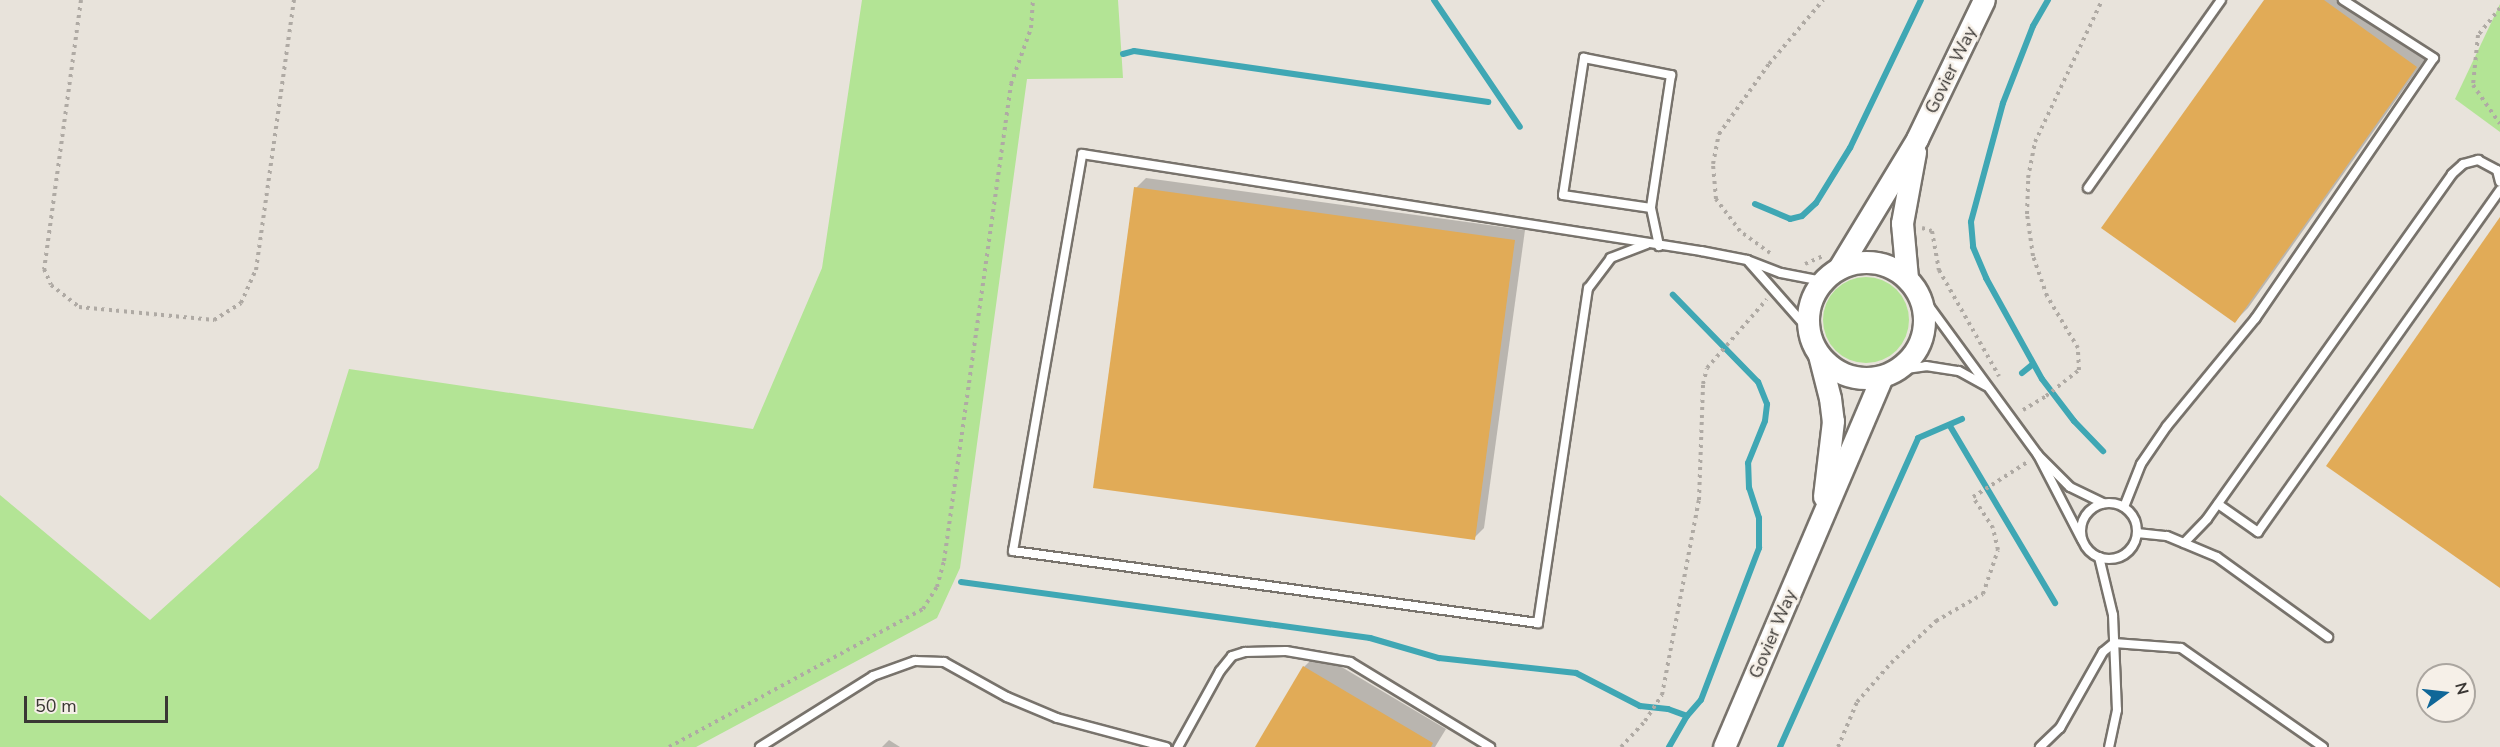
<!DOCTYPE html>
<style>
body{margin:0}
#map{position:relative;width:2500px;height:747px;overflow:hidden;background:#e8e3db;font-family:"Nunito Sans",sans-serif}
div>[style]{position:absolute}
.green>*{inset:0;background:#b3e495}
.round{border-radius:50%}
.shadow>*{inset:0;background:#0003}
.stream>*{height:6px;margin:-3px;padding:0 3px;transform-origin:3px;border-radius:3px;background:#3fa7b4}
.building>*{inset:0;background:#e1ab57}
.path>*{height:4px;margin-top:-2px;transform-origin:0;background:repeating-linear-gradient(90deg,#afaaa4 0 3px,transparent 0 7.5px)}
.roads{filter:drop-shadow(2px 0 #78736c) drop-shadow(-2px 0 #78736c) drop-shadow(0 2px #78736c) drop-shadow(0 -2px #78736c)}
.service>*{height:8px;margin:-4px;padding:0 4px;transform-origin:4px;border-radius:4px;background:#fff}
.service>.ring{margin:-4px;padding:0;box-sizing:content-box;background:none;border:8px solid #fff;border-radius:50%}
.tertiary>*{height:21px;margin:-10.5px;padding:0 10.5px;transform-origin:10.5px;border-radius:10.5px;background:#fff}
.tertiary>.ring{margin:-10.5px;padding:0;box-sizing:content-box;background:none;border:21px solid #fff;border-radius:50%}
span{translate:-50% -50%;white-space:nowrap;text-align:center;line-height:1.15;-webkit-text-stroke:5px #f6f0e8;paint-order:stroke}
.street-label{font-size:18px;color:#3a3734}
.north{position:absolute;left:2416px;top:663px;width:60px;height:60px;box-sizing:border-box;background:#f6f0e8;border:2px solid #aba6a0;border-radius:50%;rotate:75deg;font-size:16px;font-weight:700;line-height:24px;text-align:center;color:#3a3734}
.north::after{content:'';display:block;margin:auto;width:21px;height:27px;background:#106798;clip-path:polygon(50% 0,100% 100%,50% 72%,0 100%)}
.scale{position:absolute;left:24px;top:696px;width:144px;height:27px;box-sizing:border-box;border:3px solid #3a3734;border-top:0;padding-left:8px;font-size:18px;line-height:21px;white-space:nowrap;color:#3a3734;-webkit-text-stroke:4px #f6f0e8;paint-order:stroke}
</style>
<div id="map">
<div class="green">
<div style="clip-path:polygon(862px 0,1118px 0,1123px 78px,1027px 79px,960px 568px,937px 618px,696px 747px,0 747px,0 495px,150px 620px,318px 468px,349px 369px,753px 429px,822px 268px)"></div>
<div style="clip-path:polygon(2500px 4px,2500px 132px,2455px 99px)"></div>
<div class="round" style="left:1823px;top:277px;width:86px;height:86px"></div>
</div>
<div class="shadow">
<div style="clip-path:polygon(2266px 0,2356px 0,2430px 52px,2248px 308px,2235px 321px)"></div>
<div style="clip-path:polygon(1146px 178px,1525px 230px,1484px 528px,1474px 538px,1136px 188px)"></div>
<div style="clip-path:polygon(1318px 653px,1446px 729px,1435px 747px,1257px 747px,1304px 667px)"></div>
<div style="clip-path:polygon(889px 740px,900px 747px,882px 747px)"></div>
</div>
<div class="stream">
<div style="left:1434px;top:0;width:153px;rotate:55.9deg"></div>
<div style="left:2048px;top:0;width:30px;rotate:120deg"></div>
<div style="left:2033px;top:26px;width:83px;rotate:111.3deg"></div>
<div style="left:2003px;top:103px;width:123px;rotate:105.1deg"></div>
<div style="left:1971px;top:222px;width:25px;rotate:85deg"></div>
<div style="left:1973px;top:247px;width:34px;rotate:67deg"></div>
<div style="left:1986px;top:278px;width:115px;rotate:61deg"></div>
<div style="left:2042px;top:379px;width:53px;rotate:52.7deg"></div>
<div style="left:2074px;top:421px;width:42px;rotate:46deg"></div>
<div style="left:1123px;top:54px;width:11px;rotate:-15deg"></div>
<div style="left:1134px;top:51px;width:358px;rotate:8.2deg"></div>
<div style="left:1755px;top:204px;width:38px;rotate:23deg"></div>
<div style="left:1790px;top:219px;width:12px;rotate:-14deg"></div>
<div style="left:1802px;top:216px;width:19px;rotate:-43deg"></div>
<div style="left:1816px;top:203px;width:65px;rotate:-58.3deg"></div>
<div style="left:1850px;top:148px;width:164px;rotate:-64.4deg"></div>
<div style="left:2022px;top:373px;width:14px;rotate:-39deg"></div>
<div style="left:1950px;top:426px;width:206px;rotate:59.3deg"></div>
<div style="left:961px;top:582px;width:413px;rotate:7.8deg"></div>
<div style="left:1370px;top:638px;width:72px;rotate:16.2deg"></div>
<div style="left:1439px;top:658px;width:138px;rotate:6.2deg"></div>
<div style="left:1576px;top:673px;width:72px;rotate:27.3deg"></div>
<div style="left:1640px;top:706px;width:28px;rotate:6deg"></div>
<div style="left:1668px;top:709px;width:20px;rotate:20deg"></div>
<div style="left:1669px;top:747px;width:36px;rotate:-60deg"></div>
<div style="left:1687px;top:716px;width:21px;rotate:-49deg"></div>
<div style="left:1701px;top:700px;width:163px;rotate:-69.1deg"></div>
<div style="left:1759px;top:548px;width:30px;rotate:-90deg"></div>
<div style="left:1759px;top:518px;width:32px;rotate:-108deg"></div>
<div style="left:1749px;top:488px;width:25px;rotate:-92deg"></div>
<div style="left:1748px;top:463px;width:45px;rotate:-68deg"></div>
<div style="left:1765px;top:421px;width:17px;rotate:-83deg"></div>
<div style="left:1767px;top:404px;width:24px;rotate:-112deg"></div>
<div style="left:1758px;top:382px;width:122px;rotate:-134.3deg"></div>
<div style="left:1780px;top:747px;width:338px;rotate:-65.9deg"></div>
<div style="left:1918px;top:438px;width:48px;rotate:-23.4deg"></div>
</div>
<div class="building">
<div style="clip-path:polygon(2264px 0,2324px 0,2417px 67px,2235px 323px,2101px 228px)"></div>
<div style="clip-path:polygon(1134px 187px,1515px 240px,1475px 540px,1093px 488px)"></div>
<div style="clip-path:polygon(2500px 217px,2500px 588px,2326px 466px)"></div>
<div style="clip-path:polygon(1303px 666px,1433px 743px,1431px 747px,1255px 747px)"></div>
</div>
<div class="path">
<div style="left:81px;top:0;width:272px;rotate:97.8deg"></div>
<div style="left:44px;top:269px;width:17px;rotate:66deg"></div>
<div style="left:51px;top:285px;width:36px;rotate:38deg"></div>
<div style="left:79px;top:307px;width:136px;rotate:5.5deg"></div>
<div style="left:214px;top:320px;width:32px;rotate:-32deg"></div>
<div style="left:241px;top:303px;width:36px;rotate:-66deg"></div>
<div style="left:256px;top:270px;width:273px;rotate:-82deg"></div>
<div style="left:2500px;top:8px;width:35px;rotate:129deg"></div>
<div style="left:2478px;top:35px;width:50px;rotate:95.7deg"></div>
<div style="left:2473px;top:85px;width:47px;rotate:55.3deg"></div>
<div style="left:1922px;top:228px;width:10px;rotate:17deg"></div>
<div style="left:1932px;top:231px;width:40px;rotate:80deg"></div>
<div style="left:1939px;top:270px;width:122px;rotate:60.5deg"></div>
<div style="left:1770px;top:253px;width:37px;rotate:-144deg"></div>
<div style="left:1740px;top:231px;width:40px;rotate:-127deg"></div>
<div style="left:1716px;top:199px;width:35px;rotate:-95deg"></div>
<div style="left:1713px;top:164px;width:31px;rotate:-79deg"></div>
<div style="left:1719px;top:134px;width:86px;rotate:-54.5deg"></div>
<div style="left:1769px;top:64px;width:84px;rotate:-49.8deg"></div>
<div style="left:1805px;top:264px;width:20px;rotate:-24deg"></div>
<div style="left:2023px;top:410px;width:27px;rotate:-31deg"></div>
<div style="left:2046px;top:396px;width:42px;rotate:-38.2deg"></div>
<div style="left:2079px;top:370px;width:22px;rotate:-93deg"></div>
<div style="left:2078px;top:348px;width:61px;rotate:-120.8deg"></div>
<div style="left:2047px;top:296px;width:42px;rotate:-109.3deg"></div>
<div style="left:2033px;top:256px;width:42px;rotate:-98.1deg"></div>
<div style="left:2027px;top:214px;width:36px;rotate:-88deg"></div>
<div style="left:2028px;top:178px;width:37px;rotate:-79deg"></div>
<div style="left:2035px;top:142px;width:157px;rotate:-64.7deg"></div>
<div style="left:669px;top:747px;width:289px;rotate:-28.5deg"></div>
<div style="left:923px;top:609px;width:26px;rotate:-58deg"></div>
<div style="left:937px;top:587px;width:27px;rotate:-75deg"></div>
<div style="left:944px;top:561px;width:482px;rotate:-82deg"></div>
<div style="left:1011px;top:84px;width:59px;rotate:-70.3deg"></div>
<div style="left:1031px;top:28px;width:28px;rotate:-86deg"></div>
<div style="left:1621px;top:747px;width:35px;rotate:-47deg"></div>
<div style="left:1645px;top:721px;width:31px;rotate:-57deg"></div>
<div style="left:1662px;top:695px;width:198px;rotate:-79.3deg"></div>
<div style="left:1699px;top:500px;width:116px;rotate:-88deg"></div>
<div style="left:1703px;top:384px;width:16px;rotate:-76deg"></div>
<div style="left:1707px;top:368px;width:91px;rotate:-49deg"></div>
<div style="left:1838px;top:747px;width:49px;rotate:-67.1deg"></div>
<div style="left:1857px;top:702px;width:52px;rotate:-48.9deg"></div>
<div style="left:1891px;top:663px;width:62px;rotate:-43deg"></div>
<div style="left:1936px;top:621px;width:54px;rotate:-29.9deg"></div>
<div style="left:1983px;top:594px;width:46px;rotate:-71.2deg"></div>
<div style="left:1998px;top:550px;width:23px;rotate:-103deg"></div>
<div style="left:1993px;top:528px;width:37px;rotate:-123deg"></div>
<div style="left:1973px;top:497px;width:67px;rotate:-32.7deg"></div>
</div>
<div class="roads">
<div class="service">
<div style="left:2088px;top:188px;width:230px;rotate:-54.7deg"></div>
<div style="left:1651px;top:208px;width:89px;rotate:-171.6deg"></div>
<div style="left:1563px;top:195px;width:139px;rotate:-81.3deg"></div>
<div style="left:1584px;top:58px;width:89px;rotate:11.1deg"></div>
<div style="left:1671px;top:75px;width:134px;rotate:98.6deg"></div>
<div style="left:1651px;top:208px;width:39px;rotate:78deg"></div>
<div style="left:1647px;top:244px;width:39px;rotate:159deg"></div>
<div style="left:1611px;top:258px;width:38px;rotate:127deg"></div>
<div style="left:1588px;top:288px;width:339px;rotate:98.5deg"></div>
<div style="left:1538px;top:623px;width:530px;rotate:-172.19deg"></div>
<div style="left:1013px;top:551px;width:403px;rotate:-80.1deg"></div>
<div style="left:1082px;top:154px;width:627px;rotate:8.91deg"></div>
<div style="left:1701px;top:251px;width:47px;rotate:11.1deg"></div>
<div style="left:1747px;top:260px;width:36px;rotate:21deg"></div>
<div style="left:1781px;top:273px;width:42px;rotate:11deg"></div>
<div style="left:1749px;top:262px;width:89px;rotate:48.6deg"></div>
<div style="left:1918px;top:291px;width:203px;rotate:53.8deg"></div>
<div style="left:1899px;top:370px;width:27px;rotate:-8deg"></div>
<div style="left:1926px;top:366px;width:33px;rotate:9deg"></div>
<div style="left:1959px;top:371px;width:31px;rotate:29deg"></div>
<div class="ring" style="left:2081px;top:503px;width:48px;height:48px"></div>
<div style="left:2218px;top:504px;width:49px;rotate:35deg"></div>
<div style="left:2258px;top:532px;width:419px;rotate:-54.7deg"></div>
<div style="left:2124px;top:507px;width:46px;rotate:-68.4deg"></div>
<div style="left:2141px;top:464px;width:46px;rotate:-55.6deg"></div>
<div style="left:2167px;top:426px;width:139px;rotate:-50.6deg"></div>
<div style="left:2255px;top:319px;width:316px;rotate:-55.6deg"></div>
<div style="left:2434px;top:58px;width:108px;rotate:-147.5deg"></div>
<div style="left:2137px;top:533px;width:30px;rotate:6deg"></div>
<div style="left:2167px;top:536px;width:54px;rotate:22.8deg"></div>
<div style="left:2217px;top:557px;width:137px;rotate:35.8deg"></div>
<div style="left:2082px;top:540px;width:96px;rotate:-117.4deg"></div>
<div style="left:2038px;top:455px;width:45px;rotate:45deg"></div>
<div style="left:2070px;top:487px;width:37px;rotate:26deg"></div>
<div style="left:2184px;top:543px;width:33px;rotate:-46deg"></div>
<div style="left:2207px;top:519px;width:423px;rotate:-54.6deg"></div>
<div style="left:2452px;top:174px;width:15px;rotate:-42deg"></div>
<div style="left:2463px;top:164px;width:16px;rotate:-15deg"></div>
<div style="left:2478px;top:160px;width:21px;rotate:28deg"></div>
<div style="left:2497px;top:170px;width:12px;rotate:76deg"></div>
<div style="left:2099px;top:557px;width:60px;rotate:76.4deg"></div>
<div style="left:2113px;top:615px;width:95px;rotate:87.6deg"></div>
<div style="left:2117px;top:710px;width:38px;rotate:102deg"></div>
<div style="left:760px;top:747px;width:133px;rotate:-32.1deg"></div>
<div style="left:873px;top:676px;width:45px;rotate:-19.7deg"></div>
<div style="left:915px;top:661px;width:29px;rotate:2deg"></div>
<div style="left:944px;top:662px;width:72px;rotate:29.1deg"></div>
<div style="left:1007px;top:697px;width:54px;rotate:22.8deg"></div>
<div style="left:1057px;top:718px;width:113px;rotate:14.9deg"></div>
<div style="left:1178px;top:747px;width:87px;rotate:-61.1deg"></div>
<div style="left:1220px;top:671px;width:19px;rotate:-51deg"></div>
<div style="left:1232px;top:656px;width:14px;rotate:-17deg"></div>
<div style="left:1245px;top:652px;width:41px;rotate:-1.4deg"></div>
<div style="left:1286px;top:651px;width:65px;rotate:9.8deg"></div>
<div style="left:1350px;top:662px;width:164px;rotate:31.3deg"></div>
<div style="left:2040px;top:747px;width:28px;rotate:-44deg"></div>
<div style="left:2060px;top:728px;width:87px;rotate:-60.5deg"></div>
<div style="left:2103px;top:652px;width:14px;rotate:-39deg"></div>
<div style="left:2114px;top:643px;width:67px;rotate:4.3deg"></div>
<div style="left:2181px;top:648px;width:173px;rotate:34.9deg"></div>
</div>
<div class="tertiary">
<div class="ring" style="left:1808px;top:262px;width:95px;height:95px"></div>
<div style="left:1839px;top:268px;width:151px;rotate:-58.8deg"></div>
<div style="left:1917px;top:139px;width:154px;rotate:-64.3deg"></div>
<div style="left:1907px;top:278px;width:55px;rotate:-95.2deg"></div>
<div style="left:1902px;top:223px;width:72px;rotate:-79.6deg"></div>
<div style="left:1819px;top:355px;width:44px;rotate:75.7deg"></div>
<div style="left:1830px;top:398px;width:23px;rotate:83deg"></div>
<div style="left:1833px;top:421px;width:76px;rotate:96.8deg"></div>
<div style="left:1724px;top:747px;width:402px;rotate:-66.9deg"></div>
</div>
</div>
<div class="street-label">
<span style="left:1951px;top:70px;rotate:-64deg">Govier Way</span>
<span style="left:1773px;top:634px;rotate:-67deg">Govier Way</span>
</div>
<div class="north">N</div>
<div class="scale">50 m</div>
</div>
